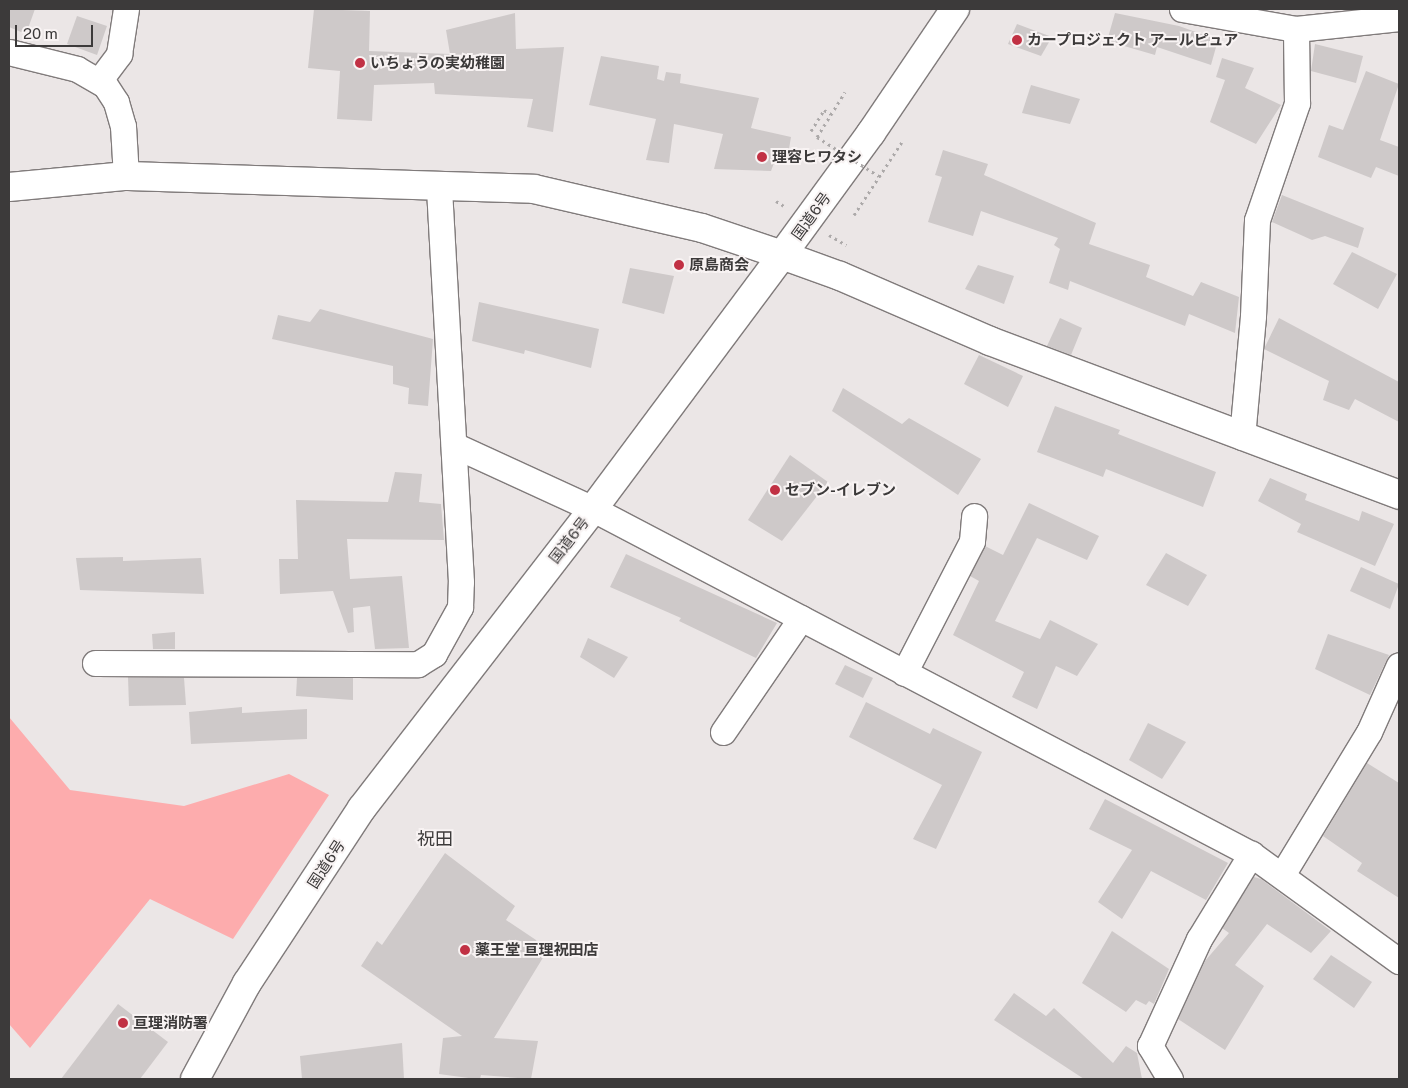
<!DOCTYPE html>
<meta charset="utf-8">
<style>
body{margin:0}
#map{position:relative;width:1408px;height:1088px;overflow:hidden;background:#ebe6e6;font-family:"Public Sans","Noto Sans JP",sans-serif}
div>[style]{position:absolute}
.green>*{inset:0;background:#fdacad}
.building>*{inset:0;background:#cec9c9}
.path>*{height:3px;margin-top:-1.5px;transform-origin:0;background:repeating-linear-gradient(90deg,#aca9a9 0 2.5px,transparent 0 6.5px)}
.roads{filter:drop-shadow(1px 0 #807b7b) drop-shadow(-1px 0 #807b7b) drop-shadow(0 1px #807b7b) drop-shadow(0 -1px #807b7b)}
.street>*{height:25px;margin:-12.5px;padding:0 12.5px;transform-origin:12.5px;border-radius:12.5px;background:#fff}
.secondary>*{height:28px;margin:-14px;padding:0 14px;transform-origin:14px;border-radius:14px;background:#fff}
.highway>*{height:28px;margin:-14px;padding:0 14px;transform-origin:14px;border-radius:14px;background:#fff}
.path-bridge>*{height:3px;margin-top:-1.5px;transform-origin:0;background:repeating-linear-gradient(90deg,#aca9a9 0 2.5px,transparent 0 6.5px)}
.dots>*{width:14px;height:14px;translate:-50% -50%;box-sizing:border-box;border:2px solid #f8f3f3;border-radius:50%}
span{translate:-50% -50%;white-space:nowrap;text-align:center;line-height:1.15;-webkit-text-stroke:4px #f8f3f3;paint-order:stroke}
.poi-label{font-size:15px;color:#3c3a3a;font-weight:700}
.left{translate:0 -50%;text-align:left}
.street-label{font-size:15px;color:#3c3a3a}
.quarter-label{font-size:18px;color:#3c3a3a}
.frame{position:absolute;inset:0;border:10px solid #3c3a3a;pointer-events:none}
.scale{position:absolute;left:15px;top:25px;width:78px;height:22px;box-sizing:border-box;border:2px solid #3c3a3a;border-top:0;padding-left:6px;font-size:15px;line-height:18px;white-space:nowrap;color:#3c3a3a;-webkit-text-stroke:4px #f8f3f3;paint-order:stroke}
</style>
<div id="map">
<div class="green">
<div style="clip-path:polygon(9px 717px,70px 790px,184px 806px,289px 774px,329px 795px,233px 939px,150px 899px,30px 1048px,9px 1024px)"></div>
</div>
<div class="building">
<div style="clip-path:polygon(9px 9px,35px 9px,26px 34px,9px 27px)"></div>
<div style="clip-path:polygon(314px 9px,370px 11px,369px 51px,450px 54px,446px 30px,515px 13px,516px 49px,564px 47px,553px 132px,527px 127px,533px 99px,435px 94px,434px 83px,374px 85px,372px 121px,337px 119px,340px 71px,308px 68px)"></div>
<div style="clip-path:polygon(1115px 13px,1179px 26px,1218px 40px,1211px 65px,1157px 47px,1155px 55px,1107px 41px)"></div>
<div style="clip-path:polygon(77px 16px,107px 26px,97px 55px,67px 44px)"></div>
<div style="clip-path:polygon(1017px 24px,1052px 37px,1041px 56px,1008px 44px)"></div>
<div style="clip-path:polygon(1315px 44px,1363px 56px,1356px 83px,1311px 71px)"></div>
<div style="clip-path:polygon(601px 56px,659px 66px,657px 79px,664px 81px,666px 72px,681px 74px,680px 83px,759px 98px,751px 128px,791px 137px,787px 161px,774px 163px,771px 171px,714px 169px,723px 134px,674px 124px,669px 163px,646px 160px,656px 119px,589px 105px)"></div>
<div style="clip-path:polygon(1222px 58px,1254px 68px,1245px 88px,1281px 105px,1256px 144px,1210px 122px,1225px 80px,1216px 77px)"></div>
<div style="clip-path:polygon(1366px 71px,1399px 84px,1380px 140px,1399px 147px,1399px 176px,1376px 167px,1371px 178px,1318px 157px,1329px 125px,1343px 130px)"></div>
<div style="clip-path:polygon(1031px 85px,1080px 99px,1070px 124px,1022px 113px)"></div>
<div style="clip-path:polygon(943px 150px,988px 164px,984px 175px,1096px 223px,1089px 244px,1150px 265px,1146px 277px,1193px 296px,1201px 282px,1239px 297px,1235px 333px,1189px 314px,1185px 326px,1070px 281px,1068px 290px,1049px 283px,1060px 249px,1054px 245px,1058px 238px,981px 211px,973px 236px,928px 222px,942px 177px,935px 175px)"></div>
<div style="clip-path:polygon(1282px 195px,1364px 228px,1358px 248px,1325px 236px,1312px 240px,1272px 222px)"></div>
<div style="clip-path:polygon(1352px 252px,1397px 274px,1378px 309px,1333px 284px)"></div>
<div style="clip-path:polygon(978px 265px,1014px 276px,1004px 304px,965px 289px)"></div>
<div style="clip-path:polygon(630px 268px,674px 276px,664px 314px,622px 303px)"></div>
<div style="clip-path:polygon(479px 302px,599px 329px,591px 368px,525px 350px,524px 354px,472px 341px)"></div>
<div style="clip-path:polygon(320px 309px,433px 339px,428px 406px,408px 404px,409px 388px,393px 384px,393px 366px,272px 339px,278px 315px,310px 322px)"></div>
<div style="clip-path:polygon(1060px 318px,1082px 328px,1071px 355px,1047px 346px)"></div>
<div style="clip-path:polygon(1279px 318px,1399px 382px,1399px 422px,1355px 399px,1349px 410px,1323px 400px,1329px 381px,1264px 349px)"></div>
<div style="clip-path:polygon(979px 355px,1023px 376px,1008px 407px,964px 384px)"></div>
<div style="clip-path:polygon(843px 388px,902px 424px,909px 418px,981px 459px,958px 495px,832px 411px)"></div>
<div style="clip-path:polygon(1055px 406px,1120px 430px,1118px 434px,1216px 472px,1203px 507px,1106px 469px,1103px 477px,1037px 452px)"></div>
<div style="clip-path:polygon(790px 455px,828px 482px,782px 541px,748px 520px)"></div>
<div style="clip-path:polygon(395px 472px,422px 474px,419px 502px,441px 504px,444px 540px,347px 539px,350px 579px,402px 576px,409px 648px,375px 649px,370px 606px,353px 608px,354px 632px,348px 633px,333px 591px,280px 594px,279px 559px,298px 559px,296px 500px,388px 502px)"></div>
<div style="clip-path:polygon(1270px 478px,1307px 494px,1305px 500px,1359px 521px,1362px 511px,1394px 524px,1375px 566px,1297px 532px,1301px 524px,1258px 501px)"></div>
<div style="clip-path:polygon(1029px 503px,1099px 536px,1087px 560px,1037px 538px,995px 621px,1040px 639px,1050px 620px,1098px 644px,1077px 676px,1056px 666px,1037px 709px,1012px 697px,1024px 672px,953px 635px,979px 581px,970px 576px,985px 546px,1003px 555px)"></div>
<div style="clip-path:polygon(1166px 553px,1207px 575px,1188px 606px,1146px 585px)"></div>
<div style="clip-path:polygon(626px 554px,777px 623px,756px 658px,679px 621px,681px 618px,610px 587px)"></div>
<div style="clip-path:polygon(123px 557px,123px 561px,201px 558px,204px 594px,80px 590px,76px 558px)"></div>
<div style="clip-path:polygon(1361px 567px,1399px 584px,1390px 609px,1350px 591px)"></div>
<div style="clip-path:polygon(175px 632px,175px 649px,153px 649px,152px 634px)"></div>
<div style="clip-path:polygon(1328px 634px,1389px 655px,1370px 695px,1315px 669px)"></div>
<div style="clip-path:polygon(588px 638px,628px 657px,614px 678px,580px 657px)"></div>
<div style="clip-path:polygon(845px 665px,873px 678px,863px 698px,835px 684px)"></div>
<div style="clip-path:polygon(128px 677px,184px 678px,186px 705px,129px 706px)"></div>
<div style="clip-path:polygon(297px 678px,353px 678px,353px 700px,296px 696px)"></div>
<div style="clip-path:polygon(866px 702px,930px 734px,933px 728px,982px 752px,936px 849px,913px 839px,942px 785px,849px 737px)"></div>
<div style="clip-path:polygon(242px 707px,242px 713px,307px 709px,307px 739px,191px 744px,189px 712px)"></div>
<div style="clip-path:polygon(1148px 723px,1186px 742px,1162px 779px,1129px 760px)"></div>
<div style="clip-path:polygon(1367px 763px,1399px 783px,1399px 898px,1357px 871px,1362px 863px,1323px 836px)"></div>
<div style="clip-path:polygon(1105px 799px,1228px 863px,1206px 900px,1151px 871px,1122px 919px,1098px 902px,1132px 850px,1089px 829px)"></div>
<div style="clip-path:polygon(445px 853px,515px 906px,506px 920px,536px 940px,544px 956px,494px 1038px,538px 1041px,531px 1079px,481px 1075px,480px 1079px,476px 1079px,439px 1074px,443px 1038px,462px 1036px,361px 966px,377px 941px,382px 945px)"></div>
<div style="clip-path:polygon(1254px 877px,1261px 879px,1331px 931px,1311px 953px,1267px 924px,1235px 965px,1264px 986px,1225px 1050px,1178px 1019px,1205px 961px,1229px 933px,1222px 928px)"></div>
<div style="clip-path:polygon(1112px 931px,1169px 969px,1154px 1004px,1149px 1001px,1146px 1005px,1136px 1000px,1126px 1012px,1082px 983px)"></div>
<div style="clip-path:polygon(1331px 955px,1372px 982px,1354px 1008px,1313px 979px)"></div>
<div style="clip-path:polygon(1014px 993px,1046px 1016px,1054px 1008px,1113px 1063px,1126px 1046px,1137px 1053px,1142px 1079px,1084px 1079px,994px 1020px)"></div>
<div style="clip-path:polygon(118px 1004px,168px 1042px,140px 1079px,61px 1079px)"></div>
<div style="clip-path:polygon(402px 1043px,404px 1079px,302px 1079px,300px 1056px)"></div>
</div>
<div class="path">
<div style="left:811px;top:131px;width:25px;rotate:-58deg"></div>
<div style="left:824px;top:110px;width:8px;rotate:30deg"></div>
<div style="left:817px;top:137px;width:53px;rotate:-58.1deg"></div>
<div style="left:776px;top:201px;width:9px;rotate:32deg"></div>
<div style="left:854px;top:215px;width:87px;rotate:-56.7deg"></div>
<div style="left:829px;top:235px;width:20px;rotate:30deg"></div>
</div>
<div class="roads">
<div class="street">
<div style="left:1182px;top:9px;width:116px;rotate:10deg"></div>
<div style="left:1296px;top:29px;width:104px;rotate:-6.1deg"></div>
<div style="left:9px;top:52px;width:70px;rotate:14deg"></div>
<div style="left:77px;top:69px;width:32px;rotate:30deg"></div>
<div style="left:105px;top:85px;width:20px;rotate:57deg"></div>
<div style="left:116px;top:102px;width:25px;rotate:74deg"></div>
<div style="left:123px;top:126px;width:50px;rotate:86.6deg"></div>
<div style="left:99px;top:81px;width:34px;rotate:-53deg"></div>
<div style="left:119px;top:54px;width:46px;rotate:-81.2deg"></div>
<div style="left:1242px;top:437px;width:121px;rotate:-84.8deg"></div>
<div style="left:1253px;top:316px;width:96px;rotate:-87.6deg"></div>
<div style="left:1257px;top:220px;width:124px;rotate:-71.1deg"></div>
<div style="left:1297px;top:103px;width:74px;rotate:-90.8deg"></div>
<div style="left:454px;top:445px;width:153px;rotate:24.7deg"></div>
<div style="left:593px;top:509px;width:743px;rotate:27.67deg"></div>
<div style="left:1251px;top:854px;width:183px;rotate:35.9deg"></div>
<div style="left:95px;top:663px;width:323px;rotate:0.2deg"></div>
<div style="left:418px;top:664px;width:19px;rotate:-32deg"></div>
<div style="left:434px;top:654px;width:54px;rotate:-61deg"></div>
<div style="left:460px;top:607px;width:25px;rotate:-88deg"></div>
<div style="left:461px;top:582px;width:397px;rotate:-93.2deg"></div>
<div style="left:904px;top:673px;width:148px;rotate:-62.7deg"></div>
<div style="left:972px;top:541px;width:25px;rotate:-85deg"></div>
<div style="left:723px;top:732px;width:138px;rotate:-55.6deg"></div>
<div style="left:1282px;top:875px;width:167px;rotate:-58.7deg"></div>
<div style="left:1369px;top:732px;width:73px;rotate:-65.9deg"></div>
<div style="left:1170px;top:1079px;width:39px;rotate:-121deg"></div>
<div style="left:1150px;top:1046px;width:118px;rotate:-65.4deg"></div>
<div style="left:1199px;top:939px;width:100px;rotate:-58.5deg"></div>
</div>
<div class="secondary">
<div style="left:9px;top:187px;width:118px;rotate:-5.4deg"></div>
<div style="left:126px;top:176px;width:408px;rotate:1.8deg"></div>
<div style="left:534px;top:189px;width:172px;rotate:13.1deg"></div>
<div style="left:702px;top:228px;width:84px;rotate:18.6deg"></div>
<div style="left:782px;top:255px;width:62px;rotate:19.9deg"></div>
<div style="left:840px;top:276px;width:163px;rotate:23.4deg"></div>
<div style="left:990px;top:341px;width:437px;rotate:20.6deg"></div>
</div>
<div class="highway">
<div style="left:195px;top:1079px;width:109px;rotate:-61.6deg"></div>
<div style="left:247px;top:983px;width:209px;rotate:-56.7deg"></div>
<div style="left:362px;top:808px;width:378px;rotate:-52.3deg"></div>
<div style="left:593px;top:509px;width:317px;rotate:-53.3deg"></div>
<div style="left:782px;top:255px;width:151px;rotate:-53.9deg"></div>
<div style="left:871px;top:133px;width:150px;rotate:-55.9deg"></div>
</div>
</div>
<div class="path-bridge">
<div style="left:817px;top:137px;width:73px;rotate:32.2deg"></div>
</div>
<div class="dots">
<div style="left:1017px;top:40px;background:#c13144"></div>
<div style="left:360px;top:63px;background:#c13144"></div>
<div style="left:762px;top:157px;background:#c13144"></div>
<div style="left:679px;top:265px;background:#c13144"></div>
<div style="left:775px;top:490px;background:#c13144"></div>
<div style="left:465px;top:950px;background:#c13144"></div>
<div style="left:123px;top:1023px;background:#c13144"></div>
</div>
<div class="poi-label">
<span class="left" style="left:1027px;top:40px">カープロジェクト アールピュア</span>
<span class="left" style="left:370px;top:63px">いちょうの実幼稚園</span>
<span class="left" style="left:772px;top:157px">理容ヒワタシ</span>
<span class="left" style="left:689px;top:265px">原島商会</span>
<span class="left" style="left:785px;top:490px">セブン-イレブン</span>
<span class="left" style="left:475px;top:950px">薬王堂 亘理祝田店</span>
<span class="left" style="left:133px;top:1023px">亘理消防署</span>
</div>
<div class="street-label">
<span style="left:811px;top:216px;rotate:-54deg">国道6号</span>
<span style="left:569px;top:540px;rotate:-52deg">国道6号</span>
<span style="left:326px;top:864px;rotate:-57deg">国道6号</span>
</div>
<div class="quarter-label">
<span style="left:435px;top:839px">祝田</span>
</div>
<div class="frame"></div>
<div class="scale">20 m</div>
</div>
